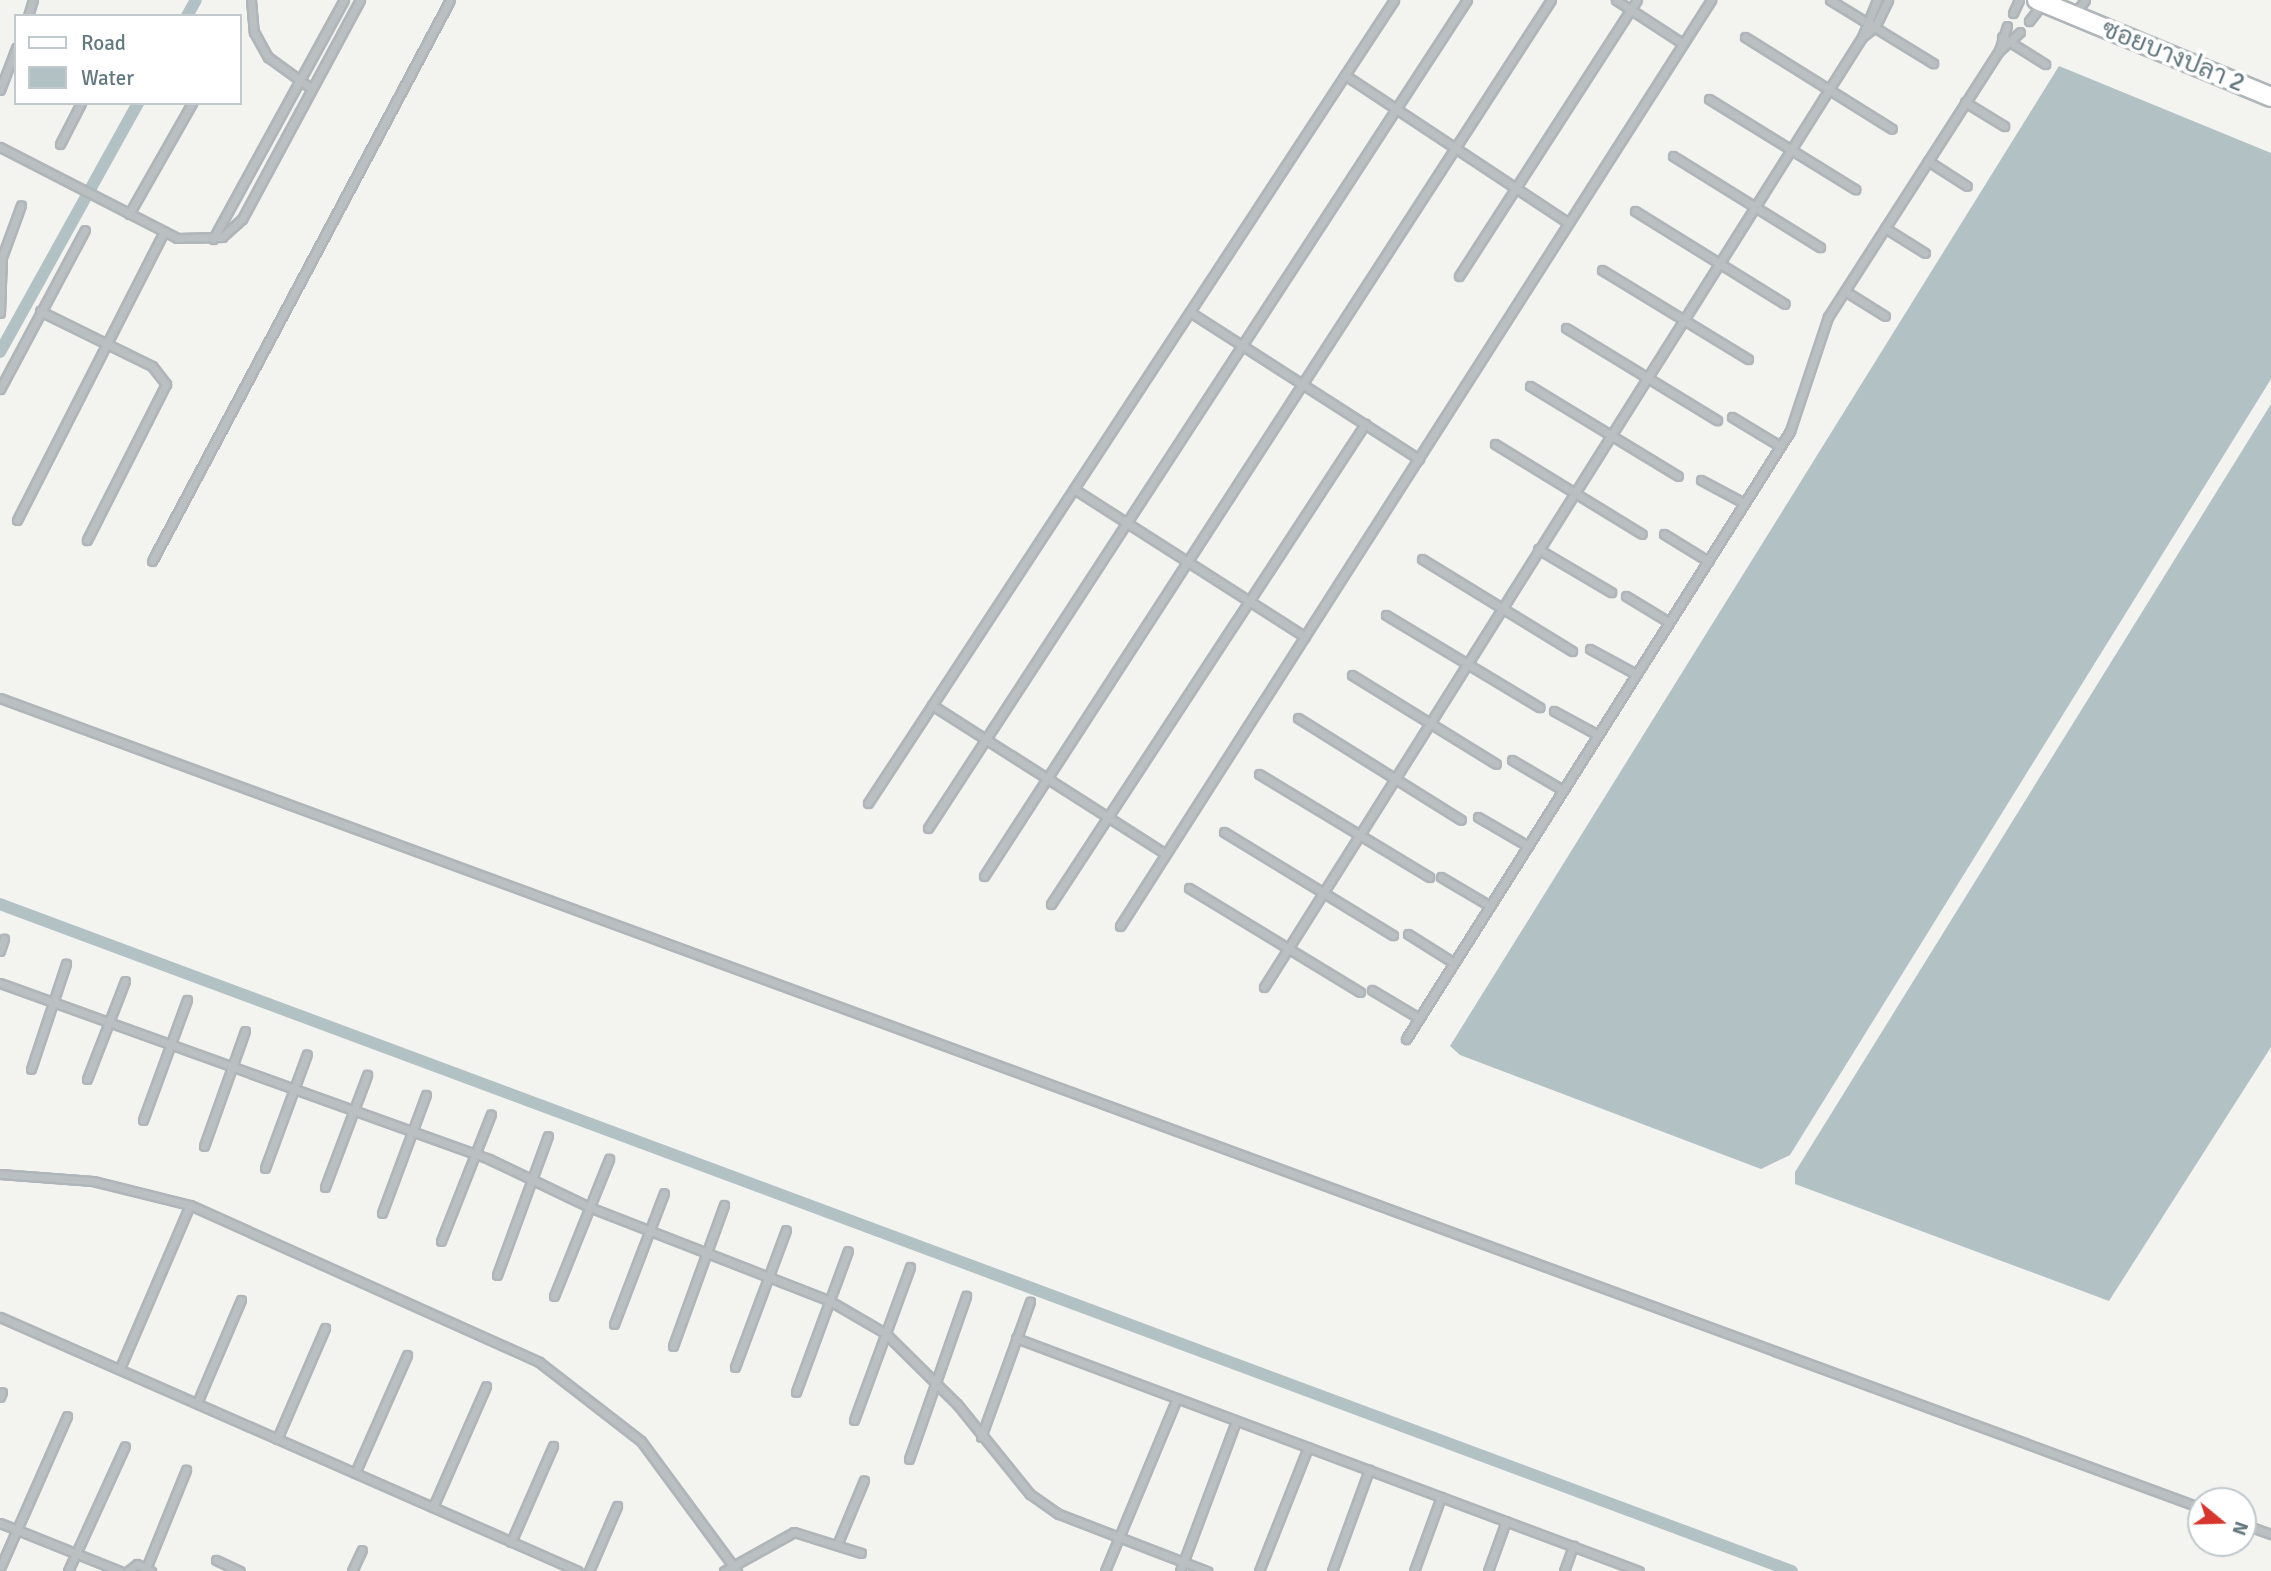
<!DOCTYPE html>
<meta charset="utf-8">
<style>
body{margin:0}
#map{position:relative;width:2271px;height:1571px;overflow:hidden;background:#f3f3f0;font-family:Signika,Sarabun,sans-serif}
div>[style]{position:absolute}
.water>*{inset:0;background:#b2c1c3}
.canal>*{height:12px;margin:-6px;padding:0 6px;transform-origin:6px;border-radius:6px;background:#b2c1c3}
.roads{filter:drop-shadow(2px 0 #afb5b8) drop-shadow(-2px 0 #afb5b8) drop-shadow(0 2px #afb5b8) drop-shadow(0 -2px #afb5b8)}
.street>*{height:7px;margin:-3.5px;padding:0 3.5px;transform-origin:3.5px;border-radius:3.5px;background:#babfc1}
.secondary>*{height:18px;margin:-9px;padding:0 9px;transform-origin:9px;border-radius:9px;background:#fff}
span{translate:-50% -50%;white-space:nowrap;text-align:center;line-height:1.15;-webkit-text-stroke:7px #fff;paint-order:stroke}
.street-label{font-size:26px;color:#64787f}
.legend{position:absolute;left:14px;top:14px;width:228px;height:91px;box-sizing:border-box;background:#fff;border:2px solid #c1c9cc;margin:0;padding:9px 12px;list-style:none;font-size:21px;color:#64787f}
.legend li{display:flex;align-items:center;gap:14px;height:35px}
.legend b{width:35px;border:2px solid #c1c9cc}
.north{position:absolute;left:2187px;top:1487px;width:70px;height:70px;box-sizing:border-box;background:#fff;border:2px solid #c1c9cc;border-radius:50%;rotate:109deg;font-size:19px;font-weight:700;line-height:28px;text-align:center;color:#64787f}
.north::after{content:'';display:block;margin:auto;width:24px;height:32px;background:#d7362c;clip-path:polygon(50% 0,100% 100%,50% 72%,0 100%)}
</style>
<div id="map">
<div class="water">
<div style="clip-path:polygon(2059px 66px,2271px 153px,2271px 379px,1790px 1155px,1761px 1169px,1460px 1055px,1450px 1046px)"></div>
<div style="clip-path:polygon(2271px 404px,2271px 1047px,2109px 1301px,1795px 1184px,1795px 1172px)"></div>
</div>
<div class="canal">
<div style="left:187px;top:16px;width:18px;rotate:-61deg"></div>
<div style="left:0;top:352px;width:285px;rotate:-61deg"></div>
<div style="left:0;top:904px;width:1912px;rotate:20.42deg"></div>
</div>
<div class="roads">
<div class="street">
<div style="left:251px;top:0;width:32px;rotate:85deg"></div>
<div style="left:254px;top:32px;width:29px;rotate:61deg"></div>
<div style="left:268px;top:57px;width:54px;rotate:36deg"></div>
<div style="left:1616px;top:0;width:79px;rotate:33.1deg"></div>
<div style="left:1830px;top:0;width:121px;rotate:31.5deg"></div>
<div style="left:1877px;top:0;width:40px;rotate:112deg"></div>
<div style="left:1862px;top:37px;width:16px;rotate:-38deg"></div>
<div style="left:1875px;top:27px;width:30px;rotate:-64deg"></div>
<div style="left:2013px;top:13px;width:14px;rotate:-65deg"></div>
<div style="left:2075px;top:13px;width:16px;rotate:-52deg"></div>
<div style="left:28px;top:16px;width:17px;rotate:-73deg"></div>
<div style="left:2029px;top:21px;width:23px;rotate:-52deg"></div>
<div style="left:2007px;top:26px;width:26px;rotate:108deg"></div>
<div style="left:1999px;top:51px;width:28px;rotate:-42deg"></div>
<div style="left:1745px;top:37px;width:173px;rotate:32deg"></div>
<div style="left:2002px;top:37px;width:51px;rotate:32.1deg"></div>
<div style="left:1345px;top:75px;width:266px;rotate:33.5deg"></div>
<div style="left:0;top:90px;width:45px;rotate:-69.1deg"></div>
<div style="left:1709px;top:99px;width:172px;rotate:31.7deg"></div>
<div style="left:1965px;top:102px;width:46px;rotate:31.6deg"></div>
<div style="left:60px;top:144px;width:46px;rotate:-62.9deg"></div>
<div style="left:0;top:147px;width:199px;rotate:27.2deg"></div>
<div style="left:177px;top:238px;width:45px;rotate:-1.3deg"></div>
<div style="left:222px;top:237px;width:27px;rotate:-42deg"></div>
<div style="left:242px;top:219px;width:249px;rotate:-61.7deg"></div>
<div style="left:1673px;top:156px;width:173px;rotate:31.8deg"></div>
<div style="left:1928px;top:161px;width:46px;rotate:32.7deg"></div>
<div style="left:1635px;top:211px;width:176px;rotate:31.8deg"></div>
<div style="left:129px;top:214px;width:128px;rotate:-60.4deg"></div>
<div style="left:1885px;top:228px;width:47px;rotate:32deg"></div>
<div style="left:213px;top:239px;width:273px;rotate:-61.3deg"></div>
<div style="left:1602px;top:270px;width:171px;rotate:31.4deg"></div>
<div style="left:1459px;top:276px;width:328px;rotate:-57.2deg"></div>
<div style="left:1845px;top:291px;width:47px;rotate:32deg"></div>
<div style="left:40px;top:311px;width:125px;rotate:26.2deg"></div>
<div style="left:152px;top:366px;width:23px;rotate:52deg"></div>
<div style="left:166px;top:384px;width:175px;rotate:116.9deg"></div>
<div style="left:1190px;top:312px;width:272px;rotate:32.7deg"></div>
<div style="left:0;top:313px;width:56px;rotate:-88deg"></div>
<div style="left:2px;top:257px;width:55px;rotate:-69.9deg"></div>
<div style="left:1566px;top:328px;width:177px;rotate:31.4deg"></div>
<div style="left:1530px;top:386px;width:173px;rotate:31.3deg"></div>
<div style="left:0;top:389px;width:180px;rotate:-61.9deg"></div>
<div style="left:1732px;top:417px;width:56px;rotate:31.1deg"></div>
<div style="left:1495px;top:444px;width:172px;rotate:31.5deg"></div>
<div style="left:1701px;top:480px;width:49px;rotate:28.1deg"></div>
<div style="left:1074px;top:489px;width:274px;rotate:32.6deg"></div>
<div style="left:17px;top:520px;width:324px;rotate:-63deg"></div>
<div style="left:1664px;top:534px;width:52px;rotate:31.5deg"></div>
<div style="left:1538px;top:549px;width:85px;rotate:30.5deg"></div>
<div style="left:1422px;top:559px;width:176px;rotate:31.5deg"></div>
<div style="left:152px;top:561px;width:635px;rotate:-62.02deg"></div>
<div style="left:1626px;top:596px;width:50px;rotate:31.2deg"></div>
<div style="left:1386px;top:615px;width:179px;rotate:31deg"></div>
<div style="left:1590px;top:649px;width:52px;rotate:28.5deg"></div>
<div style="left:1352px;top:675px;width:169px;rotate:31.7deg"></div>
<div style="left:0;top:698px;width:2345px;rotate:20.2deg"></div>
<div style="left:932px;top:705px;width:277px;rotate:32.5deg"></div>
<div style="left:1554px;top:711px;width:50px;rotate:28.6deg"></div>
<div style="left:1298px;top:718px;width:192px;rotate:32deg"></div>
<div style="left:1512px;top:760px;width:59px;rotate:30.5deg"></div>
<div style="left:1259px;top:774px;width:199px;rotate:31.2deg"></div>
<div style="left:868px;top:803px;width:960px;rotate:-56.77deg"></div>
<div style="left:1478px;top:817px;width:58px;rotate:30.1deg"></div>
<div style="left:928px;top:828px;width:988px;rotate:-56.94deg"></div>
<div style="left:1224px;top:832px;width:198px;rotate:31.4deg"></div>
<div style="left:984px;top:876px;width:1043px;rotate:-57.09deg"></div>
<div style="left:1441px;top:877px;width:57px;rotate:30.6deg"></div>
<div style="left:1189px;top:888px;width:200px;rotate:31.3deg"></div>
<div style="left:1051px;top:904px;width:574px;rotate:-56.81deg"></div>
<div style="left:1120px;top:926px;width:1099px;rotate:-57.45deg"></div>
<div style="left:1408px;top:934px;width:54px;rotate:32.2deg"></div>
<div style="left:0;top:951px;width:13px;rotate:-72deg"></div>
<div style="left:0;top:983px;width:520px;rotate:19.79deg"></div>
<div style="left:489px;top:1159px;width:111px;rotate:25.6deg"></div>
<div style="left:589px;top:1207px;width:259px;rotate:21.3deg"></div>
<div style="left:830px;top:1301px;width:64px;rotate:30.2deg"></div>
<div style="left:885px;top:1333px;width:101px;rotate:44.6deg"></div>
<div style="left:957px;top:1404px;width:116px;rotate:51deg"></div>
<div style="left:1030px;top:1494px;width:35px;rotate:35deg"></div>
<div style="left:1059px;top:1514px;width:159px;rotate:21.1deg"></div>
<div style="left:1264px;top:987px;width:1123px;rotate:-57.81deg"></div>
<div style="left:1372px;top:990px;width:55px;rotate:30.8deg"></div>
<div style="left:1406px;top:1039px;width:719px;rotate:-57.72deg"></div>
<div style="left:1790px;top:431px;width:120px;rotate:-71.6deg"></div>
<div style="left:1828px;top:317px;width:316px;rotate:-57.3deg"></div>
<div style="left:31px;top:1069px;width:111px;rotate:-71.6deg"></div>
<div style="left:87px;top:1079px;width:105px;rotate:-68.8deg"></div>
<div style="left:143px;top:1120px;width:128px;rotate:-69.9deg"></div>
<div style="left:204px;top:1146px;width:122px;rotate:-70.4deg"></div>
<div style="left:265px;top:1168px;width:121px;rotate:-69.8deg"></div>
<div style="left:0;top:1174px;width:93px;rotate:4.3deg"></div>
<div style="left:93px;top:1181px;width:100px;rotate:13.9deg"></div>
<div style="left:190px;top:1205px;width:383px;rotate:24.2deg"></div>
<div style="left:539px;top:1362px;width:129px;rotate:37.8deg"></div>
<div style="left:641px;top:1441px;width:162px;rotate:53.6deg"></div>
<div style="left:325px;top:1187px;width:120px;rotate:-69.4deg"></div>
<div style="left:382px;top:1213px;width:126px;rotate:-69.6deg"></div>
<div style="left:441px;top:1241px;width:136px;rotate:-68.5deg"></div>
<div style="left:497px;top:1275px;width:148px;rotate:-69.9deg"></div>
<div style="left:554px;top:1296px;width:148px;rotate:-68.1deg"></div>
<div style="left:0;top:1317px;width:631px;rotate:23.72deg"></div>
<div style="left:614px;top:1324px;width:140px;rotate:-69.1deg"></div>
<div style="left:1016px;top:1338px;width:665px;rotate:20.51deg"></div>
<div style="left:673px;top:1346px;width:150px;rotate:-70.1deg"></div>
<div style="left:735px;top:1367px;width:146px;rotate:-69.6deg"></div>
<div style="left:120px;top:1368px;width:177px;rotate:-66.8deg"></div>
<div style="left:796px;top:1392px;width:150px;rotate:-69.8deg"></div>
<div style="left:0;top:1397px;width:5px;rotate:-68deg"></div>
<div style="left:197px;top:1403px;width:112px;rotate:-66.9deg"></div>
<div style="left:854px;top:1420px;width:163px;rotate:-69.9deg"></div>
<div style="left:981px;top:1437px;width:144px;rotate:-70.1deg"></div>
<div style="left:277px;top:1439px;width:121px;rotate:-66.6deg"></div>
<div style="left:909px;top:1459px;width:173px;rotate:-70.7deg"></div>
<div style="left:355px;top:1473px;width:129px;rotate:-66.2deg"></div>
<div style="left:433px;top:1507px;width:132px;rotate:-66.3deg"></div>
<div style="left:0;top:1523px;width:129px;rotate:21.8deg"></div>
<div style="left:2243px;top:1524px;width:30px;rotate:20deg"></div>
<div style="left:511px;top:1542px;width:105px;rotate:-66.4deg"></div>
<div style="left:837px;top:1545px;width:70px;rotate:-67.4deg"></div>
<div style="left:216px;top:1560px;width:26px;rotate:25deg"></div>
<div style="left:147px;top:1566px;width:104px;rotate:-67.9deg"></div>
<div style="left:0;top:1568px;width:166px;rotate:-66.2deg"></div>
<div style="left:68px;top:1571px;width:137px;rotate:-65.5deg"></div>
<div style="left:128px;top:1571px;width:11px;rotate:-38deg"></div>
<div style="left:137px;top:1564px;width:16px;rotate:27deg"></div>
<div style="left:352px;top:1571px;width:23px;rotate:-65deg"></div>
<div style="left:589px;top:1571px;width:71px;rotate:-66.7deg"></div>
<div style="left:724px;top:1571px;width:80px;rotate:-29.1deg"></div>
<div style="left:794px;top:1532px;width:70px;rotate:17.4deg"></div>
<div style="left:1105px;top:1571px;width:187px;rotate:-67.4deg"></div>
<div style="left:1180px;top:1571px;width:160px;rotate:-69.5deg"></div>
<div style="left:1259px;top:1571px;width:133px;rotate:-68.4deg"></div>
<div style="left:1332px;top:1571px;width:108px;rotate:-69.9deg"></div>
<div style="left:1414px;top:1571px;width:79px;rotate:-70deg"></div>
<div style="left:1488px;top:1571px;width:53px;rotate:-70.2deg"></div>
<div style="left:1564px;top:1571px;width:27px;rotate:-70deg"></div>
</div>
<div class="secondary">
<div style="left:2037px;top:0;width:253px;rotate:22.5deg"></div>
</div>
</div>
<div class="street-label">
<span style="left:2173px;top:57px;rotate:22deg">ซอยบางปลา 2</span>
</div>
<ul class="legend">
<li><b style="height:9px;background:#fff"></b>Road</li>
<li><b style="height:19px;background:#b2c1c3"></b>Water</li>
</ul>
<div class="north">N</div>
</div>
